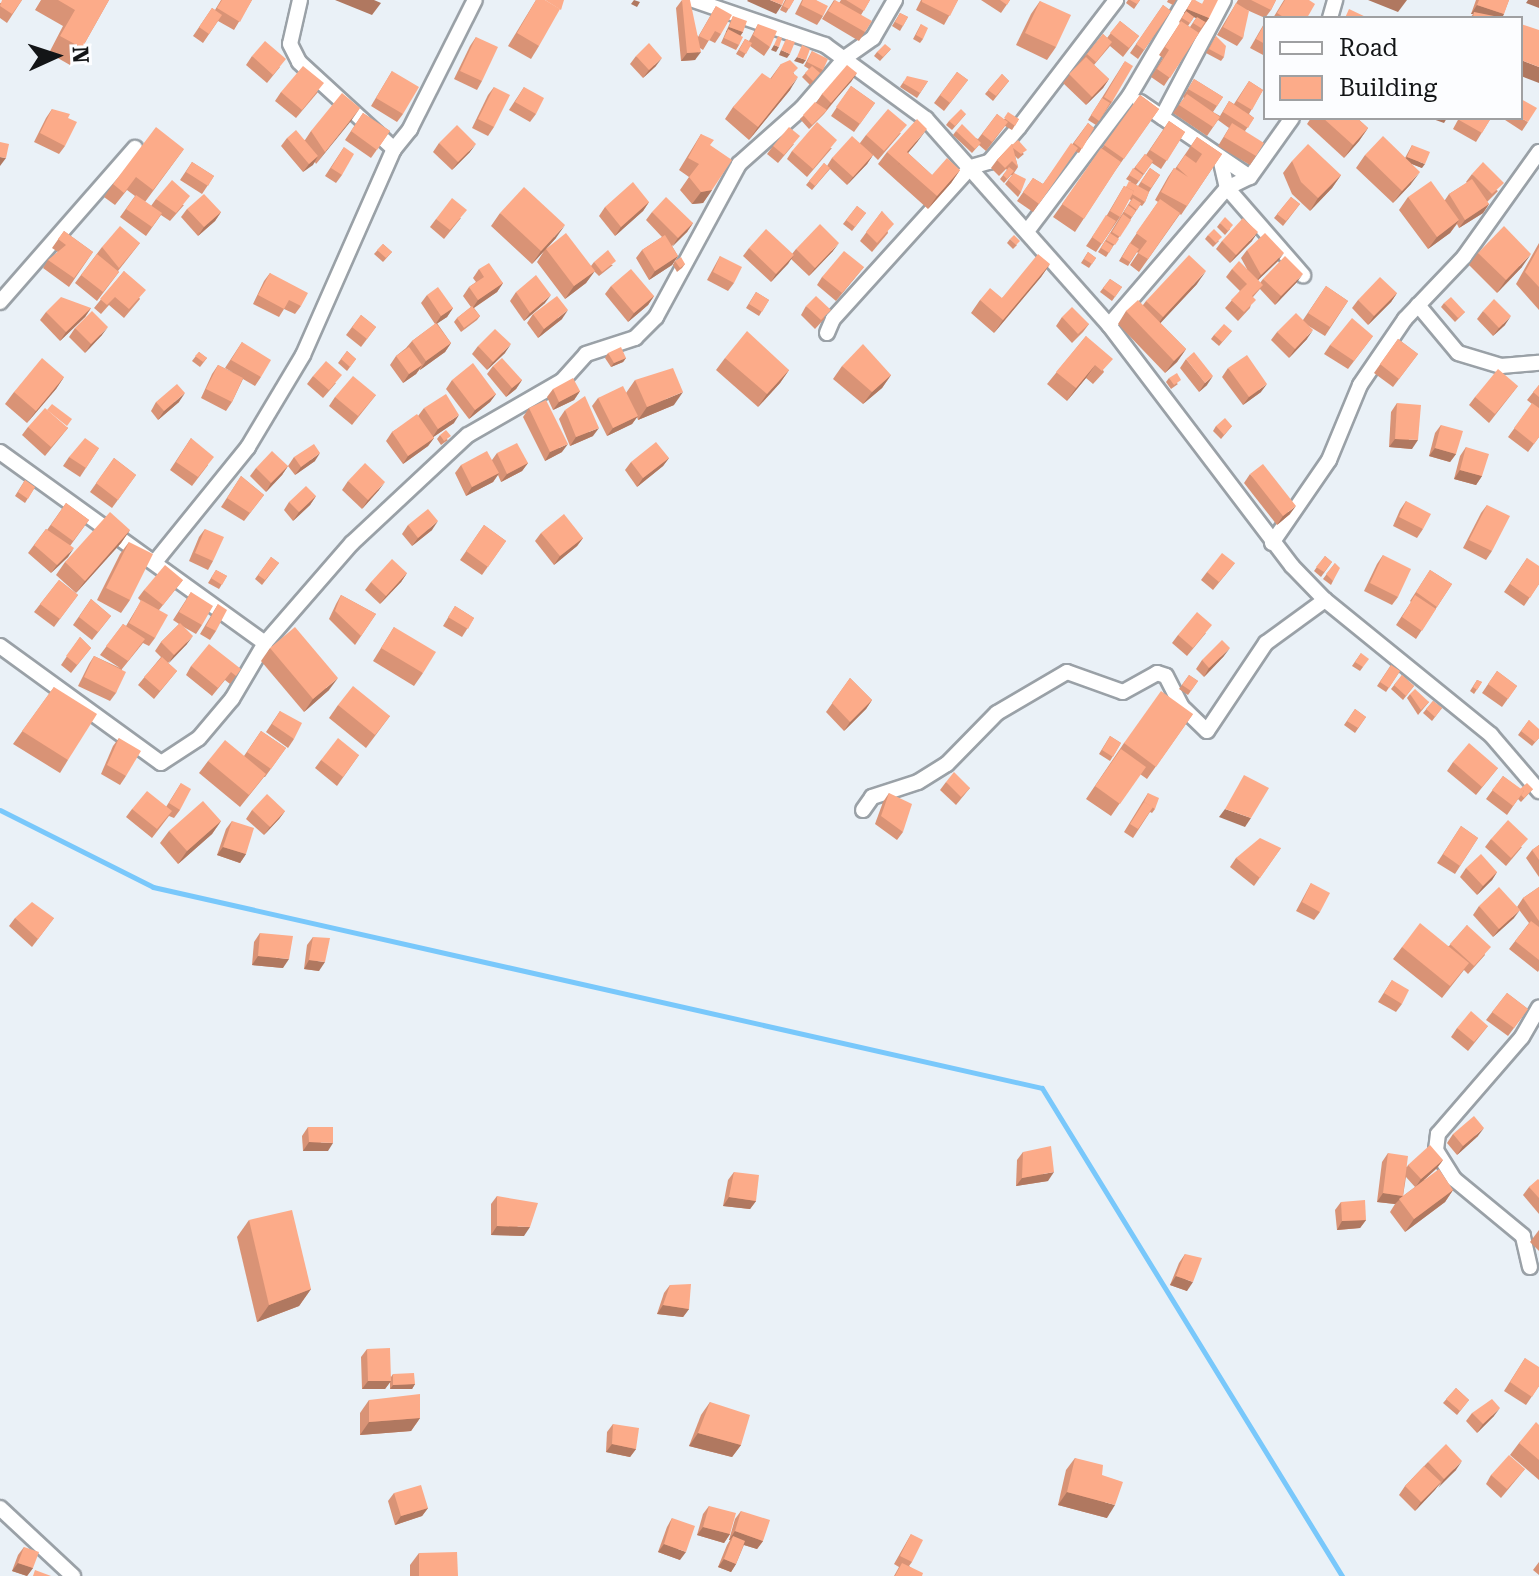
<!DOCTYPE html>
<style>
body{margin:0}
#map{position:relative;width:1539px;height:1576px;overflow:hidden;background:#eaf1f7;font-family:"Roboto Serif",serif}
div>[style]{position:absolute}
.stream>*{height:5px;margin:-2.5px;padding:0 2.5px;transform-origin:2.5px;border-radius:2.5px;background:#79c8fb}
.roads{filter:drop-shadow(2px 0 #9aa1a7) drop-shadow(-2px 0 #9aa1a7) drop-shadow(0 2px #9aa1a7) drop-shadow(0 -2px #9aa1a7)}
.street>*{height:14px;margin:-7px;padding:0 7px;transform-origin:7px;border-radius:7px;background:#fff}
.wall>*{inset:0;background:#d99376}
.shaded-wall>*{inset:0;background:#b07860}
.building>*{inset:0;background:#fcab89}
span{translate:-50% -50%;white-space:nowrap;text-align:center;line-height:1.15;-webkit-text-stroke:6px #fcfdff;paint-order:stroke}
.legend{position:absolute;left:1263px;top:16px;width:260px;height:104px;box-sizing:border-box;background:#fcfdff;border:2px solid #9fa0a2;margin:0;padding:10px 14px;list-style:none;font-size:24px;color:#131517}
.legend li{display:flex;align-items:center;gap:16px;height:40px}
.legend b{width:40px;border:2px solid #9fa0a2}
.north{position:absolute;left:16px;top:16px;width:80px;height:80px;-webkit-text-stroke:6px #fcfdff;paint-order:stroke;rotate:87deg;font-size:22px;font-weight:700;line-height:32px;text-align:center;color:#131517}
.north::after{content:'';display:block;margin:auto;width:28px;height:36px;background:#131517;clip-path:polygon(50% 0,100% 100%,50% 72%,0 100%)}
</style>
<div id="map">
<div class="stream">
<div style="left:0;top:810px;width:171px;rotate:26.7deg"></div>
<div style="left:153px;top:887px;width:911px;rotate:12.74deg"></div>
<div style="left:1042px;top:1088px;width:573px;rotate:58.42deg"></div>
</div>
<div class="roads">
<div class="street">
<div style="left:300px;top:0;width:45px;rotate:102.8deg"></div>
<div style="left:290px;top:44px;width:20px;rotate:63deg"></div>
<div style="left:299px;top:62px;width:129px;rotate:42.5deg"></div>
<div style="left:693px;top:0;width:139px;rotate:18.8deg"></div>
<div style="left:825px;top:45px;width:125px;rotate:36.2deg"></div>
<div style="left:926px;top:119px;width:276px;rotate:48.4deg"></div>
<div style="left:1109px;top:325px;width:303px;rotate:52.8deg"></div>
<div style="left:1292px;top:566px;width:47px;rotate:45.9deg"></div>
<div style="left:1325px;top:600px;width:214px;rotate:39.1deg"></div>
<div style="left:1491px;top:735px;width:74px;rotate:49.4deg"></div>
<div style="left:1330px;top:18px;width:19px;rotate:-74deg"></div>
<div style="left:1140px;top:102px;width:133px;rotate:34.3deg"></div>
<div style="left:1162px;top:117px;width:132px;rotate:-62.1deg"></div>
<div style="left:1220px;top:158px;width:31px;rotate:77deg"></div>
<div style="left:1227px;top:188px;width:116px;rotate:48.9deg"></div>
<div style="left:1028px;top:230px;width:169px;rotate:-52.9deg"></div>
<div style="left:1130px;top:95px;width:110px;rotate:-59.5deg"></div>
<div style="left:0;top:302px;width:205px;rotate:-48.8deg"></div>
<div style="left:1418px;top:305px;width:62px;rotate:50.2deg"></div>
<div style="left:1458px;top:353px;width:45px;rotate:16.8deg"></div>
<div style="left:1501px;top:366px;width:38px;rotate:-5deg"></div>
<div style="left:1109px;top:325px;width:181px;rotate:-49.3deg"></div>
<div style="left:1227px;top:188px;width:25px;rotate:-26deg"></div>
<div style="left:1250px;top:177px;width:72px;rotate:-54.6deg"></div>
<div style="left:827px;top:333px;width:15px;rotate:-67deg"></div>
<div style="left:833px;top:319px;width:205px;rotate:-47.8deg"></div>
<div style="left:971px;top:167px;width:19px;rotate:-16deg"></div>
<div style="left:989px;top:162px;width:46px;rotate:-49.4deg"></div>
<div style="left:1019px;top:127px;width:160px;rotate:-52.6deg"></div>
<div style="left:0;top:452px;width:327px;rotate:35.8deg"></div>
<div style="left:265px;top:643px;width:133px;rotate:-49deg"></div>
<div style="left:352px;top:543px;width:158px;rotate:-43deg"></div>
<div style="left:468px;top:435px;width:108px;rotate:-29.9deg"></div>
<div style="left:562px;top:381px;width:36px;rotate:-48deg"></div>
<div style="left:586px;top:354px;width:52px;rotate:-18.1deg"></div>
<div style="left:635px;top:338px;width:30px;rotate:-45deg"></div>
<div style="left:656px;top:317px;width:174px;rotate:-61.5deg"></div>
<div style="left:739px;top:164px;width:84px;rotate:-41.6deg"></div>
<div style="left:802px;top:108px;width:67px;rotate:-49.2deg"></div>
<div style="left:846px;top:57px;width:33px;rotate:-35deg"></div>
<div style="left:873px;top:38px;width:44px;rotate:-59.9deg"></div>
<div style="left:1272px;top:543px;width:101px;rotate:-55.5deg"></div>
<div style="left:1329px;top:460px;width:81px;rotate:-67.5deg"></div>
<div style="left:1360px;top:385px;width:80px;rotate:-55.7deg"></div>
<div style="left:1405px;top:319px;width:86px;rotate:-46.4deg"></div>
<div style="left:1464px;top:257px;width:129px;rotate:-54.5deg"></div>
<div style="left:155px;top:562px;width:148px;rotate:-51deg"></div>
<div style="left:248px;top:447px;width:107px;rotate:-59.1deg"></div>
<div style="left:303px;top:355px;width:225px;rotate:-66.2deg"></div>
<div style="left:394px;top:149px;width:26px;rotate:-51deg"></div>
<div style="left:410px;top:129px;width:144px;rotate:-63.3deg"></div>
<div style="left:0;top:646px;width:199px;rotate:36deg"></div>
<div style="left:161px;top:763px;width:45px;rotate:-33.3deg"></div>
<div style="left:199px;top:738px;width:51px;rotate:-49.8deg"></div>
<div style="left:232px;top:699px;width:65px;rotate:-59.5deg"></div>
<div style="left:863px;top:810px;width:16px;rotate:-55deg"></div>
<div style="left:872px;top:797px;width:48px;rotate:-18.1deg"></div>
<div style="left:918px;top:782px;width:34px;rotate:-32deg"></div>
<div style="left:947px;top:764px;width:71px;rotate:-45.6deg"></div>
<div style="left:997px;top:713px;width:81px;rotate:-30.4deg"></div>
<div style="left:1067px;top:672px;width:59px;rotate:19.7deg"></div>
<div style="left:1123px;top:692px;width:39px;rotate:-29deg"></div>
<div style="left:1157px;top:673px;width:9px;rotate:18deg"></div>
<div style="left:1166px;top:676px;width:34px;rotate:63deg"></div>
<div style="left:1181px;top:706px;width:36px;rotate:44deg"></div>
<div style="left:1207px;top:731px;width:106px;rotate:-56.2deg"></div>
<div style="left:1266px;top:643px;width:73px;rotate:-36.1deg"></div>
<div style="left:1530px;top:1267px;width:32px;rotate:-103deg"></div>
<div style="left:1523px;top:1236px;width:89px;rotate:-140.4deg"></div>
<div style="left:1454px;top:1179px;width:34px;rotate:-122deg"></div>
<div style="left:1436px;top:1150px;width:16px;rotate:-83deg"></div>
<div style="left:1438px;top:1134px;width:128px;rotate:-49.1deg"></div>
<div style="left:1522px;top:1037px;width:34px;rotate:-60deg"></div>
<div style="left:0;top:1508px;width:100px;rotate:43deg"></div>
</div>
</div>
<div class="wall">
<div style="clip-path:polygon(22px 0,7px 23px,0 18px,0 3px)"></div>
<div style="clip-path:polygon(41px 0,109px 0,82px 48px,70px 65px,49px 53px,63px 26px,35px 10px)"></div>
<div style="clip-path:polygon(221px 0,252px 0,234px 30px,218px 21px,203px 43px,193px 36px,212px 8px,215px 10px)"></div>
<div style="clip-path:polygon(536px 0,539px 46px,531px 59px,508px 46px)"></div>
<div style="clip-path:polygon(682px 0,698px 37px,716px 6px,721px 34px,715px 43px,709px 40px,703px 50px,700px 48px,695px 60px,681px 61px,676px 8px)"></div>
<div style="clip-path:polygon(785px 0,794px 0,786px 13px,780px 10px)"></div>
<div style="clip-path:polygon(802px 0,816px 0,823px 16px,817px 25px,795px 14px)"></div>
<div style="clip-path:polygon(834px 0,839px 3px,841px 0,870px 0,861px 15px,865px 32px,859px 41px,822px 19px)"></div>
<div style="clip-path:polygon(921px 0,958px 0,944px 25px,916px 10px)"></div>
<div style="clip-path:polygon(981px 0,1010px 0,1001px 13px)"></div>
<div style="clip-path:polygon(1128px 0,1140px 0,1134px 9px,1126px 3px)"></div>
<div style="clip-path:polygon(1168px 0,1176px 0,1173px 5px,1167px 2px)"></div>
<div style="clip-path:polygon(evenodd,1192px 0,1202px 4px,1209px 18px,1164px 86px,1151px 77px,1163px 58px,1159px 55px,1180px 23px,1179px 22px,1192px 0,1194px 17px,1196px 18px,1190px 27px,1188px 26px,1194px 17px)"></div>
<div style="clip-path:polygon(1238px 0,1276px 0,1271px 10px,1265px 18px,1247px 10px,1243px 38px,1237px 46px,1217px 35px)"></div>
<div style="clip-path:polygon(1284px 0,1309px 0,1307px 18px,1268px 18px,1273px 18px)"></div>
<div style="clip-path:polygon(1476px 0,1509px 0,1502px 18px,1470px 18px,1473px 14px,1471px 14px)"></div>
<div style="clip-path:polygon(1040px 1px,1056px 47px,1047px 60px,1016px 45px,1031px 14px)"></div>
<div style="clip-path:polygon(1163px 5px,1171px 11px,1138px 59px,1130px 53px)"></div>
<div style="clip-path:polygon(900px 13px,908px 17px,900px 31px,892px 26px)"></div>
<div style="clip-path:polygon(733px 16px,743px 32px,741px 35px,739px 45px,736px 50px,721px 43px)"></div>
<div style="clip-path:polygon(1120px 21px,1139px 36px,1123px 57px,1110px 46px,1094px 65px,1109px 79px,1103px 88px,1086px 105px,1063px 83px,1103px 34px,1107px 38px)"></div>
<div style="clip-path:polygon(1265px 22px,1265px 56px,1250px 48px)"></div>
<div style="clip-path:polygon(758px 24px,770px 47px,764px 56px,750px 46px,743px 58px,736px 54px,745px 39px,749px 41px)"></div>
<div style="clip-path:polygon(921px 24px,923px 39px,920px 43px,913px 39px)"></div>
<div style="clip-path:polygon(1216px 36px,1224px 57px,1221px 61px,1206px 53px)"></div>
<div style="clip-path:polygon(476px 37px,482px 81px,477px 90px,454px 79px,470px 46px)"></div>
<div style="clip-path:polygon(891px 49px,880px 61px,874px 56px,877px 52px)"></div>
<div style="clip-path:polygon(812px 51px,823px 70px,810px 85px,802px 77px,809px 69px,804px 66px)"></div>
<div style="clip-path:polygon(252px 56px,280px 67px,267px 83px,246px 65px)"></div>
<div style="clip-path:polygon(636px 56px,656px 66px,643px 78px,630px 64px)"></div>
<div style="clip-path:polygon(1125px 61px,1112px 102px,1096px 125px,1088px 120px)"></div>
<div style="clip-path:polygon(781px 64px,794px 73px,790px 90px,749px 140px,725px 119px,733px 107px,770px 79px)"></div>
<div style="clip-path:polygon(392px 71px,403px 114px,397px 122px,371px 106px)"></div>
<div style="clip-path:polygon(957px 72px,968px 80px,944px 111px,934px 103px)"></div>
<div style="clip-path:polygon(857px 73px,824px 114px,809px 129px,800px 119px,816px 103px,822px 94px)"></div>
<div style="clip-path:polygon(1002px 74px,1009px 81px,993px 101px,985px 94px)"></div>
<div style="clip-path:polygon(1194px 79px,1223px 97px,1213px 112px,1220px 116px,1229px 101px,1234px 104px,1249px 81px,1263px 90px,1249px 114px,1254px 118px,1245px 131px,1256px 156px,1250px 165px,1218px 146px,1229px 128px,1218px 120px,1207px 136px,1173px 113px,1184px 98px,1183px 97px)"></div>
<div style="clip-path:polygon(904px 81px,928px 81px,917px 98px,900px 87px)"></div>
<div style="clip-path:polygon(851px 86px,875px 103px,854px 132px,831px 116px)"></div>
<div style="clip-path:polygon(494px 87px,494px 127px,488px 136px,472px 128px,488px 95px)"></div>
<div style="clip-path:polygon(524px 87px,536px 114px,530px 122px,509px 110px)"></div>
<div style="clip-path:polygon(281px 92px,318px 92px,296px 118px,275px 101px)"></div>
<div style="clip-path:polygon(1140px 95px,1159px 109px,1115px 171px,1075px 232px,1053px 217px)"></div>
<div style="clip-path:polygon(360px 108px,316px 164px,315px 162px,303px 172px,281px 146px,287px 138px,305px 140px,311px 131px)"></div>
<div style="clip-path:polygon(52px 109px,65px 146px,59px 154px,34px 142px,46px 118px)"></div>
<div style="clip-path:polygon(363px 113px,390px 131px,371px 158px,345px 140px)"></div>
<div style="clip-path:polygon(966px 114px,952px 130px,946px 125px,949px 121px)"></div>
<div style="clip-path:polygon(997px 114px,1003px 119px,1019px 119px,1012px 130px,1005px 126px,986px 151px,979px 145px,972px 153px,953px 135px,956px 131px,978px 139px)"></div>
<div style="clip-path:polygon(1311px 118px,1357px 118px,1368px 128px,1359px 141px,1344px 158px,1307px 124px)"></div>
<div style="clip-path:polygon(1459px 118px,1491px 118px,1476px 142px,1453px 129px)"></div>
<div style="clip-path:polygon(1502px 118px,1521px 118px,1528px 122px,1522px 131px)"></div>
<div style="clip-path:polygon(1169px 121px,1185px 132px,1161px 169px,1152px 163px,1136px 185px,1138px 186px,1150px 168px,1160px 175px,1149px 192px,1145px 202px,1142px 206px,1140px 205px,1106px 257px,1098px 252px,1131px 200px,1129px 199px,1120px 217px,1096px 252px,1086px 246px,1107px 215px,1124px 186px,1126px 187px,1131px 182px,1126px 179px,1145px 154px,1146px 155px)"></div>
<div style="clip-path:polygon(1088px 123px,1094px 128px,1079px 153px,1075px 151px,1033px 212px,1017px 201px,1033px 178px,1043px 184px)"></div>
<div style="clip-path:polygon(901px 133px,878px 160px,873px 155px,867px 164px,847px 185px,830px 169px,812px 190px,806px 185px,824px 163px,827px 166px,832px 158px,860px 143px,866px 135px)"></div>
<div style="clip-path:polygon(701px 134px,710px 145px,712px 190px,703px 203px,692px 204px,680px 190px,689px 177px,679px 170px)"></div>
<div style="clip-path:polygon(1197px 137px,1222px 154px,1181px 215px,1180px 214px,1139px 272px,1130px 265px,1138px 253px,1137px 252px,1128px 266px,1119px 261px,1128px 246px,1158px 202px,1155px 200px,1168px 177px,1174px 168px,1175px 169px)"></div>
<div style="clip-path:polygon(918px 141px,908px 153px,932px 175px,960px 170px,951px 183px,928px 209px,878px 164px,887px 152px)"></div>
<div style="clip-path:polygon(439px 143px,470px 152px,452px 170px,433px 152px)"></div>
<div style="clip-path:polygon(794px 144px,778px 163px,767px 154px,773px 146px)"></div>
<div style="clip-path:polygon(1012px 144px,1024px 154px,1018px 159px,1015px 156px,1018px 167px,1014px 173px,1021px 192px,1018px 197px,1005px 184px,1012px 175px,1011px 175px,1004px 183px,1000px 179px,1007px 170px,1006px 169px,999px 176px,991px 168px,997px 160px)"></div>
<div style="clip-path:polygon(1412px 145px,1422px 168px,1412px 164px,1411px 184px,1393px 203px,1356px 168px,1365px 155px,1405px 158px)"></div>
<div style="clip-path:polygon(344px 147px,342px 175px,336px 183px,325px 176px)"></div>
<div style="clip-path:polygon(832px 148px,807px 177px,787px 159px,792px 151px)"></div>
<div style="clip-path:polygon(184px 149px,145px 202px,151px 206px,156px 199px,184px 205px,170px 221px,161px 215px,146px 236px,120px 217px,135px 196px,127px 190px,115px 205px,104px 197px,113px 184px)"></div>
<div style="clip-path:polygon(1292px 161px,1341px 175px,1332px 188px,1310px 211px,1292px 194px,1283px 173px)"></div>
<div style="clip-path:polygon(192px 162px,214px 176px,202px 194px,180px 180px)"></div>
<div style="clip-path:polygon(1472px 174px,1498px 191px,1487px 202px,1489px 204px,1483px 213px,1459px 228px,1457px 224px,1450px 233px,1428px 249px,1399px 210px,1408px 197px,1445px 200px,1449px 194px,1467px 183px,1466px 182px)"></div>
<div style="clip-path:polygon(1291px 197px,1300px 204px,1283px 226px,1274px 218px)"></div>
<div style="clip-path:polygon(649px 202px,643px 211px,615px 236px,599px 216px,605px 207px)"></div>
<div style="clip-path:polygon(857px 206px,866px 213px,852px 231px,843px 224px)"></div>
<div style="clip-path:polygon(187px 209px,221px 212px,215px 221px,198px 236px,181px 217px)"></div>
<div style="clip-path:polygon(882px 211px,888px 233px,872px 252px,860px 241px)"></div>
<div style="clip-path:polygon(652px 212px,693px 223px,687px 232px,672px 246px,678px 256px,672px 265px,649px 280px,636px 258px,642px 250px,662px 237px,646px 220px)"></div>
<div style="clip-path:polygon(500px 213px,556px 238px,547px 248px,591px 266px,594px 262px,613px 265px,599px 276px,594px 271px,586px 283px,565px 299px,537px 262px,544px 251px,532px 264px,491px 226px)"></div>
<div style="clip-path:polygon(461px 218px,444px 239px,430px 227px,436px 219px)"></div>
<div style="clip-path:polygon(1220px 223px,1230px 229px,1225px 235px,1217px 227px)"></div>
<div style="clip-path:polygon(64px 231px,93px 252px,69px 287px,43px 268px,48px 260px,58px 252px,52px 248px)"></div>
<div style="clip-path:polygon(1208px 235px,1219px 241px,1213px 247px,1205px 239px)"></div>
<div style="clip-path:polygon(1010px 239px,1017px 245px,1013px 249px,1007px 243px)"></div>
<div style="clip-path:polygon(1222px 241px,1252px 241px,1230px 263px,1216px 249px)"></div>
<div style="clip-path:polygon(140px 243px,118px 271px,119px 272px,97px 301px,75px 283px,102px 247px)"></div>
<div style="clip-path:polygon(1539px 243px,1539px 310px,1516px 284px)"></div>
<div style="clip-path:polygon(383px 244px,392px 252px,383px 262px,374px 254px)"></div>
<div style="clip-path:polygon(749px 248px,792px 254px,796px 249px,833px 251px,809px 276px,791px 259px,771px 282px,743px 256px)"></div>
<div style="clip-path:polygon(1247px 250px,1278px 261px,1258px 280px,1260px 283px,1263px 279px,1297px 282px,1275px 305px,1260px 289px,1253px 297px,1250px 308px,1238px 321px,1225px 308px,1240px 291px,1226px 277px,1232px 269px,1247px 269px,1241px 258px)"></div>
<div style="clip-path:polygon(1088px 252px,1096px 258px,1089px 268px,1081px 263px)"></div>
<div style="clip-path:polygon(1478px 253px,1522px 267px,1497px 293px,1469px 265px)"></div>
<div style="clip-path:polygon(720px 256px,734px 283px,728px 291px,707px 280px)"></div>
<div style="clip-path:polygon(675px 261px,685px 264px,682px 268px,677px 272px,673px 265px)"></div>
<div style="clip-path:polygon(1050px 264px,1041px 277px,994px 333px,971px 313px,980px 300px,1002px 298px)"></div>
<div style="clip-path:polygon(864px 267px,836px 301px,817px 285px,822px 277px)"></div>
<div style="clip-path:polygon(479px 269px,503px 283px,497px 292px,474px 308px,480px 316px,477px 320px,461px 332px,454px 322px,457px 318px,471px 307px,463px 296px,469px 287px,476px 282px,473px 278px)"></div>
<div style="clip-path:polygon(124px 271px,140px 299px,124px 318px,109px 305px,101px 314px,94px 308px)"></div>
<div style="clip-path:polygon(270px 273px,301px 306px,295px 314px,284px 309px,279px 317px,253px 304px,264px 281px)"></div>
<div style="clip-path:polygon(1110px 279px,1122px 287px,1112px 301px,1100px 292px)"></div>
<div style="clip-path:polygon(1197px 284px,1160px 323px,1186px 349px,1177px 362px,1165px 373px,1118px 324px,1126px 311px,1143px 305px,1146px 301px)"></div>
<div style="clip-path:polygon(611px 286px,654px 296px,648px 305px,628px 322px,605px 294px)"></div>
<div style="clip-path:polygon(1326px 286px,1348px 301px,1325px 336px,1307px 325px,1307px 339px,1289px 358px,1271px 340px,1277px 332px,1303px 320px)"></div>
<div style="clip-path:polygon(516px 292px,545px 303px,524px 321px,510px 301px)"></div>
<div style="clip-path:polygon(756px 292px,769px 300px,759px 316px,746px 308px)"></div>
<div style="clip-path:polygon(1397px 293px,1391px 302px,1368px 325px,1352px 308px,1358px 300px)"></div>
<div style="clip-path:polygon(427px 295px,453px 308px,447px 317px,437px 323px,451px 343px,445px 352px,420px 370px,420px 369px,416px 374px,403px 383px,390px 365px,396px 356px,406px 348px,412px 341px,435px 324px,421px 303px)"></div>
<div style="clip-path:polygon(1444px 303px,1465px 312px,1455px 322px,1441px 307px)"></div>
<div style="clip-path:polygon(806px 306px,825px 318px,815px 329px,801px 315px)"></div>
<div style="clip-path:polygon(91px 308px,85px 317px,60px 341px,40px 320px,46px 312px)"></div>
<div style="clip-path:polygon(1483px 311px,1505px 325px,1493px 336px,1477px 319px)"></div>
<div style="clip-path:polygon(533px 314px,562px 319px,538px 338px,527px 323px)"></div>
<div style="clip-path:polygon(361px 315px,376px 327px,361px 347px,346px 335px)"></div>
<div style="clip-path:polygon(1062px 317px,1089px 324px,1083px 332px,1072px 343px,1056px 326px)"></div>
<div style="clip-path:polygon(75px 328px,102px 335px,85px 353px,69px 337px)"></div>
<div style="clip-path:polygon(1232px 331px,1219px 346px,1211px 339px,1214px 335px)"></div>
<div style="clip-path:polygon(1086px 336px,1104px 372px,1093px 384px,1086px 378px,1067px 401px,1047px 384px)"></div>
<div style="clip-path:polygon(1373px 336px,1348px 369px,1324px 354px,1330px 345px)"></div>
<div style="clip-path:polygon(1398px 339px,1418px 354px,1393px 387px,1374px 373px)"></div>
<div style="clip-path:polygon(242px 342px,261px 377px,255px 386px,243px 379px,232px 402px,226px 411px,201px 398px,212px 374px,218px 365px,234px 373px,225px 368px)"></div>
<div style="clip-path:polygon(478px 346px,505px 353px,487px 370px,472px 354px)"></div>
<div style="clip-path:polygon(347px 351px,356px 359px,347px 371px,338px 363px)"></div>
<div style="clip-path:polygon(199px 352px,207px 358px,200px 367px,192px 361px)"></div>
<div style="clip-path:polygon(608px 353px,626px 358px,623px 362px,611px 367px,605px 358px)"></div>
<div style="clip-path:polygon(725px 358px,789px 370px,780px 383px,758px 407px,716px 370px)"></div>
<div style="clip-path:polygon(1186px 359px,1207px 385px,1199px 392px,1180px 368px)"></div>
<div style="clip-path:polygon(493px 366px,522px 380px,516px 389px,506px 397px,487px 374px)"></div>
<div style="clip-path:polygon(842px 366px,891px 375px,882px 388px,863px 404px,833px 379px)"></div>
<div style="clip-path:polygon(1228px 368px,1261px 392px,1243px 405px,1222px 377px)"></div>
<div style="clip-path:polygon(313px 376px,336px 383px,323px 398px,307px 384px)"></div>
<div style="clip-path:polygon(64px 377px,56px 389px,27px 423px,5px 404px,14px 392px)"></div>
<div style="clip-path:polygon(1169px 378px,1178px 384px,1171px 389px,1166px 382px)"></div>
<div style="clip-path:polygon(452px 380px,496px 394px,490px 402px,469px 419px,446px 389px)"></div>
<div style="clip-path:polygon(635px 380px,674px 405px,638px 420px,637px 417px,632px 424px,607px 436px,592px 406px,598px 398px,626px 393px)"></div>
<div style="clip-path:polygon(1539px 385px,1539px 437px,1528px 452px,1508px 437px,1532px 404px,1527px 400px)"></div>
<div style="clip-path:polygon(1518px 386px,1489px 423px,1469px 405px,1475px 397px)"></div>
<div style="clip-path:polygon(553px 389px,580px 391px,574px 400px,553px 410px,547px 397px)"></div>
<div style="clip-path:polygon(376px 395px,352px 425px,329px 406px,335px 397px)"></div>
<div style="clip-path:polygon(156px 402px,179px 402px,158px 420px,151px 411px)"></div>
<div style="clip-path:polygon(1397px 403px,1412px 449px,1389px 447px,1391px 412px)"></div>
<div style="clip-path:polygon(424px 408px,454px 423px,433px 437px,434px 438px,428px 446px,403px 464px,386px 441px,392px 432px,418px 416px)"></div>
<div style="clip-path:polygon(529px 408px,562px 452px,545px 461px,523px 417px)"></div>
<div style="clip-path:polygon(565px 410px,593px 436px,570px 446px,559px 419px)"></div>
<div style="clip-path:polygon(1441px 425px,1456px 454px,1450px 462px,1429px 456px,1435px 433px)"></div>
<div style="clip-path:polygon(1216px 426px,1232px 426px,1221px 439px,1213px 431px)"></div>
<div style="clip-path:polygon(28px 427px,67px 427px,68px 428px,45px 456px,22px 435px)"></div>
<div style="clip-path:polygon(440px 435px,448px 440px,441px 445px,437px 439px)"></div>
<div style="clip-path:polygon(191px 438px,208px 465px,192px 486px,170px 470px)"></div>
<div style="clip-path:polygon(1466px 447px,1482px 476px,1476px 485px,1454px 479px,1460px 456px)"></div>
<div style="clip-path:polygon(99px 448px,80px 477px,63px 466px,69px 457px)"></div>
<div style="clip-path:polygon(497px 453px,528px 463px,522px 471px,501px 482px,498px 475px,493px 482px,466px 496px,455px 473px,461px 465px,492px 460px)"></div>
<div style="clip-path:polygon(294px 457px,315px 461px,295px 475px,288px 466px)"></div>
<div style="clip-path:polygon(114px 458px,136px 475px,112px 508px,90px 492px)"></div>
<div style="clip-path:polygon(669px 458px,663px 466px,637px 487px,625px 470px,631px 462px)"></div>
<div style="clip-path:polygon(288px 466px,282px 475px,266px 492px,250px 476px,256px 468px)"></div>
<div style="clip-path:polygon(1250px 474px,1290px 514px,1277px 525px,1244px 483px)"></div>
<div style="clip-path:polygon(241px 476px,264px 495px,244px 521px,221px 507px)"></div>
<div style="clip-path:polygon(25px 480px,35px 487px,25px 503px,15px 496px)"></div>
<div style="clip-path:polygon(348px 481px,379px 490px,362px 509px,342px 490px)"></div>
<div style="clip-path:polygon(316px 496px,310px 505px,293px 521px,284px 510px,289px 502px)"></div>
<div style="clip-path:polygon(1406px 501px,1423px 529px,1417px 538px,1393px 526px,1400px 510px)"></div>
<div style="clip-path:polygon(66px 503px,89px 520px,70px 546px,68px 557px,51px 573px,28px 553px,46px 529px,47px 530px)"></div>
<div style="clip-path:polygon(1487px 505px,1492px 551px,1486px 560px,1463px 548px,1481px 513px)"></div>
<div style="clip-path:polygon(408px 525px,432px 530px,412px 546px,402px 534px)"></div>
<div style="clip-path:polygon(484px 525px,506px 541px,482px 575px,460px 560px)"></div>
<div style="clip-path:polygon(205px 529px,213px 561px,208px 570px,189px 561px,199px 537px)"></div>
<div style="clip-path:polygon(130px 530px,121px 543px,76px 593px,56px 575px,65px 562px)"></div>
<div style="clip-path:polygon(541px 533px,583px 538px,577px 546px,554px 565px,535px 541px)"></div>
<div style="clip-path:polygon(129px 542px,130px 600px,121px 613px,97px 600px,120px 554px)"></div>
<div style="clip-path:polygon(1383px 555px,1398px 597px,1392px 605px,1364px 591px,1377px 564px)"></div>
<div style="clip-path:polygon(1325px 556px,1332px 562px,1321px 577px,1314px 571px)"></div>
<div style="clip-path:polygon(271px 557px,279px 563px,262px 585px,255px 579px)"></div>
<div style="clip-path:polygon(1527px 558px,1539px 584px,1524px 606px,1504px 592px)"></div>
<div style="clip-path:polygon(1235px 563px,1213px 590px,1201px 580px,1207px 572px)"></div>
<div style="clip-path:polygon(1335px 563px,1333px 581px,1331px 585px,1323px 579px)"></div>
<div style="clip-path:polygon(216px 570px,227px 576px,219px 589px,208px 583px)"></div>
<div style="clip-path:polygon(1430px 570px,1452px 584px,1416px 639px,1396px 625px,1411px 602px,1410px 601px)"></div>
<div style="clip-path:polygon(407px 573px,401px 582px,380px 604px,365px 590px,371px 582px)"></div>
<div style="clip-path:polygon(59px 580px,78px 595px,54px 627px,34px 612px)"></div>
<div style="clip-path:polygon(183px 580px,159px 610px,155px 638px,149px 646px,143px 643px,122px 669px,116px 693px,110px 701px,78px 686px,89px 664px,94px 656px,120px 668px,100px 655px,123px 624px,126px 626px,141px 601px,138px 598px,144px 590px)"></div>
<div style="clip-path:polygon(191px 592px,202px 625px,196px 634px,182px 626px,187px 644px,168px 663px,177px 671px,154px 699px,138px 685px,161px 657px,155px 651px,161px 642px,179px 624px,173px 620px)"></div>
<div style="clip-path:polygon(341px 595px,376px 614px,355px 645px,329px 619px,336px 604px)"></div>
<div style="clip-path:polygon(91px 599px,111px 616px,92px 640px,73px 625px)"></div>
<div style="clip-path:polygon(218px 604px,216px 631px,210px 640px,200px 634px)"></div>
<div style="clip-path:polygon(455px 606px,474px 618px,462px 637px,443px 626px)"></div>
<div style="clip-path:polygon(394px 627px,423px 673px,414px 686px,373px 661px)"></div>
<div style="clip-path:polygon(1206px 633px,1187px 656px,1172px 643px,1178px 635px)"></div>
<div style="clip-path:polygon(80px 637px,91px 648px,71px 673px,61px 665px)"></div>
<div style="clip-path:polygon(270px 648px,329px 690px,304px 712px,261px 661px)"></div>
<div style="clip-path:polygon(1361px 653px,1363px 667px,1360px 671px,1352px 666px)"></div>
<div style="clip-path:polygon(1224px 656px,1204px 677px,1196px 669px,1202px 660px)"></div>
<div style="clip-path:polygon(1391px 665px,1400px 671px,1386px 692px,1377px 686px)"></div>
<div style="clip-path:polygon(191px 666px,241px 669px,230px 684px,225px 680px,212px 696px,186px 675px)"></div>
<div style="clip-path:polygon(1497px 671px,1517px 686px,1502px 707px,1482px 693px)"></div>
<div style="clip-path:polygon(1189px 675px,1198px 681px,1188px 695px,1179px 689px)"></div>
<div style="clip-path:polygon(1402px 675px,1414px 686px,1403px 700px,1391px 689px)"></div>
<div style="clip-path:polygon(850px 678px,872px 700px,866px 709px,844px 731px,826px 712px)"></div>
<div style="clip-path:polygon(1477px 680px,1482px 682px,1474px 694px,1470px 691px)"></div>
<div style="clip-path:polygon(54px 687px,68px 760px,60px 773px,13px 744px)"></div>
<div style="clip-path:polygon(1410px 694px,1429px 702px,1418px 715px,1407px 698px)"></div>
<div style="clip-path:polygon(1433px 701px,1442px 708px,1432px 721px,1423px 713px)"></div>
<div style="clip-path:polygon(338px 705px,390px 716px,366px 748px,329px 718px)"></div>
<div style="clip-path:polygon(1355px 709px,1366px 717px,1355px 733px,1344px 725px)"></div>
<div style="clip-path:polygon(280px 711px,294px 739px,288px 748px,266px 732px)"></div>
<div style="clip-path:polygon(1193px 714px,1147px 779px,1140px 774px,1111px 816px,1086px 799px,1124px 743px)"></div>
<div style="clip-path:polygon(1529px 720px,1539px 738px,1532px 746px,1518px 735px)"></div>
<div style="clip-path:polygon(261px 731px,286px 748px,265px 777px,264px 777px,240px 807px,199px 773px,208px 761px,244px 756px)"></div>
<div style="clip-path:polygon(1110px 736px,1121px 743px,1110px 761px,1099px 754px)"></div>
<div style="clip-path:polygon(119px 738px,126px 776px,120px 785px,101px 774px,113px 746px)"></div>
<div style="clip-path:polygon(359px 755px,337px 786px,315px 768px,321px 760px)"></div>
<div style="clip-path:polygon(1453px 762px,1498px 768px,1476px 795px,1447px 771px)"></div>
<div style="clip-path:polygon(1503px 776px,1520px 789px,1533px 789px,1521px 802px,1518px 799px,1507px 815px,1486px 799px)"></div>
<div style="clip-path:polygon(946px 782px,970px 788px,956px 805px,940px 790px)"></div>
<div style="clip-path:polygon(181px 783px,180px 810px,174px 818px,169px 816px,152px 838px,126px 817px,132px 809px,166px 807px)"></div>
<div style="clip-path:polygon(889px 793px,903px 832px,897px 840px,875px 824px,883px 802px)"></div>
<div style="clip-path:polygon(1148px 793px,1155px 809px,1152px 813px,1150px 812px,1133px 838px,1124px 832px)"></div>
<div style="clip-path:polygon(252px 810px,285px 811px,279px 819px,264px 835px,246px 819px)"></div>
<div style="clip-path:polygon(221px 821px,212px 834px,178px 864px,160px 843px,169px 831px)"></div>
<div style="clip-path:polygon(232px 821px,246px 854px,240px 863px,217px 855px,226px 829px)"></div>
<div style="clip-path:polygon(1461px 826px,1478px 838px,1455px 874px,1437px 863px)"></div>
<div style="clip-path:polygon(1491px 839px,1522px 847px,1506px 866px,1485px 847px)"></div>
<div style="clip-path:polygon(1539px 845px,1539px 877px,1526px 858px,1532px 850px)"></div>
<div style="clip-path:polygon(1281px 848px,1254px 886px,1230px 867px,1236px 858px)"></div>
<div style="clip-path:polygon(1466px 868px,1497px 872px,1492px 880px,1477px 895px,1460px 877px)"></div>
<div style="clip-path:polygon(1311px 883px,1320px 912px,1314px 920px,1296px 911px)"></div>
<div style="clip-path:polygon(1539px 887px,1539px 970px,1538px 972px,1509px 949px,1529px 923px,1517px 907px,1523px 898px)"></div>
<div style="clip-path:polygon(1479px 906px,1514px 918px,1493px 937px,1473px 915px)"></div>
<div style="clip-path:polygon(15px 918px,54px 918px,32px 947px,9px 926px)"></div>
<div style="clip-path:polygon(1467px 925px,1485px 955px,1468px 974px,1464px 970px,1442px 998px,1393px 959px,1402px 947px,1449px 946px)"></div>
<div style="clip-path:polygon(260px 933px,283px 968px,252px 965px,254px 942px)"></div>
<div style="clip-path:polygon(313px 937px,319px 971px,304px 969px,307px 945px)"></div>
<div style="clip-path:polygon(1392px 980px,1402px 1004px,1396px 1012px,1378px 1002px)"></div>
<div style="clip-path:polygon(1507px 993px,1528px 1009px,1508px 1036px,1486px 1020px)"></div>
<div style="clip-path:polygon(1488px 1026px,1468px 1051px,1451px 1037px,1457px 1028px)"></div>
<div style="clip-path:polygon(308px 1127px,328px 1151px,303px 1151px,302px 1136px)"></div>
<div style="clip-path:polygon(1453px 1134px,1478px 1136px,1457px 1155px,1447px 1143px)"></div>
<div style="clip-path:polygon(1023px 1152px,1048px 1181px,1016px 1186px,1017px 1160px)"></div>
<div style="clip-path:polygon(evenodd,1388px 1153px,1407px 1167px,1408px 1165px,1443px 1160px,1437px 1168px,1424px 1180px,1453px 1190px,1445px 1202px,1405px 1232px,1390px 1212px,1395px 1204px,1377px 1202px,1382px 1162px,1388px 1153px,1406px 1177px,1415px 1187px,1403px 1196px,1406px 1177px)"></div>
<div style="clip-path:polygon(734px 1172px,756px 1201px,750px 1209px,723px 1206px,728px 1180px)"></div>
<div style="clip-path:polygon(1539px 1180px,1539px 1214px,1523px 1195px,1529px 1187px)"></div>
<div style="clip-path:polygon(497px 1196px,524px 1236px,491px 1235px,491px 1204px)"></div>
<div style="clip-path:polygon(1341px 1202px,1366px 1220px,1360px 1228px,1337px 1230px,1335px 1210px)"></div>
<div style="clip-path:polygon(249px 1220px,311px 1289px,299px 1306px,257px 1322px,237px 1237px)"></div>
<div style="clip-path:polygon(1539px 1230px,1539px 1251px,1530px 1242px)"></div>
<div style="clip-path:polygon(1185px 1254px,1187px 1291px,1170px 1285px,1179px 1263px)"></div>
<div style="clip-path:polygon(670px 1285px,689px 1309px,683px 1317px,657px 1314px,664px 1293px)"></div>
<div style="clip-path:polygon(367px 1349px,391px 1377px,393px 1374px,415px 1384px,412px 1389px,390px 1389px,390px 1382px,385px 1389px,362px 1389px,361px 1357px)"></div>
<div style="clip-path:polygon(1525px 1358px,1539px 1386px,1526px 1405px,1504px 1391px)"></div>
<div style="clip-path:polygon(1456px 1388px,1469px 1400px,1457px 1415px,1443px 1403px)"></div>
<div style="clip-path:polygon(369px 1400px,420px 1418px,411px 1431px,360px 1435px,360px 1413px)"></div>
<div style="clip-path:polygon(710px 1402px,741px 1445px,732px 1457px,689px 1446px,701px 1415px)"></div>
<div style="clip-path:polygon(1472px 1413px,1494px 1416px,1477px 1433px,1466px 1421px)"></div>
<div style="clip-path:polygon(613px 1424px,636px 1449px,630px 1457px,606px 1452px,607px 1432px)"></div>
<div style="clip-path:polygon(1539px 1425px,1539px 1480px,1510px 1455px,1519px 1443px)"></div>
<div style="clip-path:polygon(1075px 1458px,1102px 1475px,1107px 1518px,1058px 1505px,1066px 1470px)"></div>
<div style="clip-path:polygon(1428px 1462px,1456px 1470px,1437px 1487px,1415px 1511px,1399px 1495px,1405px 1486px)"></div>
<div style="clip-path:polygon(1525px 1469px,1501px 1498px,1486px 1484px,1491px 1475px)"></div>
<div style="clip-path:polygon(394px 1493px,428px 1508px,422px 1516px,395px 1525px,388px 1501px)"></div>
<div style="clip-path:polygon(709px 1506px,730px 1534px,724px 1543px,697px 1535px,703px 1514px)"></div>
<div style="clip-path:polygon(741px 1511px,763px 1541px,757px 1549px,744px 1545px,736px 1564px,731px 1572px,718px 1567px,727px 1545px,730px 1540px,729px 1540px,735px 1519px)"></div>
<div style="clip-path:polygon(672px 1518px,680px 1560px,658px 1552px,667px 1527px)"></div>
<div style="clip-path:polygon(911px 1534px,912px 1562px,909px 1566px,922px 1576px,894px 1576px,899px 1567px,894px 1564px)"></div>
<div style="clip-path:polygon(24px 1547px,33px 1568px,27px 1576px,12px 1571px,18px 1555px)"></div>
<div style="clip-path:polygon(419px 1553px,458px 1576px,410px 1576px,410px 1565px)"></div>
<div style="clip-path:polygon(1539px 1562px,1539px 1575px,1533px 1570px)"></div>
</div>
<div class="shaded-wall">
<div style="clip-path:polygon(335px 0,374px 0,381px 3px,372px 15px)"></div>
<div style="clip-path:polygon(634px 0,640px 2px,637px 7px,631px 4px)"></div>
<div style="clip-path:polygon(748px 0,770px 0,782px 5px,776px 14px,747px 1px)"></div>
<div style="clip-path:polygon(1368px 0,1407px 0,1398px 12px)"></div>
<div style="clip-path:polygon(1528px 0,1539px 0,1539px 8px,1526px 3px)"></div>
<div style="clip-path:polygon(1477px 5px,1504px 14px,1502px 18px,1484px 18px,1474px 12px,1473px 14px,1471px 14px)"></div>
<div style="clip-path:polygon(1187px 9px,1209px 18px,1206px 22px,1184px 13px)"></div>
<div style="clip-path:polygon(729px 27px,743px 32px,740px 36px,726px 32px)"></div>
<div style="clip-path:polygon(774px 45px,779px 47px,776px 52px,771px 50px)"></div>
<div style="clip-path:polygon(781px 50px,790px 54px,787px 58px,779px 55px)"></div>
<div style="clip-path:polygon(701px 52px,695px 60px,681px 61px,687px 53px)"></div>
<div style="clip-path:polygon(797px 57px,806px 60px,803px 64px,794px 61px)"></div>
<div style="clip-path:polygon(662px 58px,656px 66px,643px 78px,649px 70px)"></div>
<div style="clip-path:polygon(1521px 60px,1539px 67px,1539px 83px,1521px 76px)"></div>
<div style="clip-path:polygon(857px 73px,851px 82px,825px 111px,831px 103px)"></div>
<div style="clip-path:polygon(798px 77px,790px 90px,749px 140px,758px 127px)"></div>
<div style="clip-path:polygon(1109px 79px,1103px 88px,1086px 105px,1092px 97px)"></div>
<div style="clip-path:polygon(360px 108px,351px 121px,316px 164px,325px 152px)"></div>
<div style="clip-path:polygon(1430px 118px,1447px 118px,1444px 123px)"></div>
<div style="clip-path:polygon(1368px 128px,1359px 141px,1344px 158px,1353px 145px)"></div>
<div style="clip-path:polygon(927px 129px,918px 141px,898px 165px,907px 152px)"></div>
<div style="clip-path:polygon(476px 144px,470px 152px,452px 170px,458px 162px)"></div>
<div style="clip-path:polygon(873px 155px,867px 164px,847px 185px,853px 177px)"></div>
<div style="clip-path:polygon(318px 156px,313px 165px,303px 172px,309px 164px)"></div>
<div style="clip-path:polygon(0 157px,6px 158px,0 166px)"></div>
<div style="clip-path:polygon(1407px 157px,1425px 164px,1422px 168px,1404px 161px)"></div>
<div style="clip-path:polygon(960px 170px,951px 183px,928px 209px,937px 196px)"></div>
<div style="clip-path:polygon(1420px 172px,1411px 184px,1393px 203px,1402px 191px)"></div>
<div style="clip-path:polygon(1341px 175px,1332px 188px,1310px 211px,1318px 198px)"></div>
<div style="clip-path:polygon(712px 190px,703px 203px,692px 204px,701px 192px)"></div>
<div style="clip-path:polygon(649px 202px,643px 211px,615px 236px,621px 227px)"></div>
<div style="clip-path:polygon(1489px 204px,1483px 213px,1459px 228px,1465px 220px)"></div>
<div style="clip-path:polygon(221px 212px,215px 221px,198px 236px,204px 227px)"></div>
<div style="clip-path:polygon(1459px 220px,1450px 233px,1428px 249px,1437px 237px)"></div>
<div style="clip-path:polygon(693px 223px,687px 232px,672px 247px,678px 238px)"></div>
<div style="clip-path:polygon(565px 225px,556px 238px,532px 264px,541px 251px)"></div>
<div style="clip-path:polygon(1258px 232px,1252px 241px,1230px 263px,1236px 255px)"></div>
<div style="clip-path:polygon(839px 243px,833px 251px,809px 276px,815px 268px)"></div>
<div style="clip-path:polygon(1284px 253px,1278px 261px,1255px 283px,1261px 275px)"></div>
<div style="clip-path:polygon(1531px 254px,1522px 267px,1497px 293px,1506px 280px)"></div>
<div style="clip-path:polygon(794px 255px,788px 264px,771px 282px,776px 274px)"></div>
<div style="clip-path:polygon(678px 256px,672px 265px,649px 280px,655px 271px)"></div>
<div style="clip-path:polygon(1050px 264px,1041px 277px,994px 333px,1003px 320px)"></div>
<div style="clip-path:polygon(595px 271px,586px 283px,565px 299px,574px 286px)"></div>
<div style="clip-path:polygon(1206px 271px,1197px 284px,1154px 330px,1163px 317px)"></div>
<div style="clip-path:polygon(1303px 274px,1297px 282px,1275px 305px,1281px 296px)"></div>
<div style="clip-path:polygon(503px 283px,497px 292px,472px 309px,478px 300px)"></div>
<div style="clip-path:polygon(1397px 293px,1391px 302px,1368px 325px,1374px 316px)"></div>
<div style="clip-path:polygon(551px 295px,545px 303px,524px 321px,530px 313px)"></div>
<div style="clip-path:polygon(654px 296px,648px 305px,628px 322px,634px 313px)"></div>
<div style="clip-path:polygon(91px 308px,85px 317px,60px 341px,66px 332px)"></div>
<div style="clip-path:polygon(453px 308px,447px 317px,435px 325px,441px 316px)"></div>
<div style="clip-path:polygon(568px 310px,562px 319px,538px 338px,544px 329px)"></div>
<div style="clip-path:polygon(1511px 316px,1505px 325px,1493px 336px,1499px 328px)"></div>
<div style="clip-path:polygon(108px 327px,102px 335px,85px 353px,91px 344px)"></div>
<div style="clip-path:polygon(1313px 330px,1307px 339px,1289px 358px,1295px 349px)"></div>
<div style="clip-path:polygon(451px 343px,445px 352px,420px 370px,426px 361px)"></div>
<div style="clip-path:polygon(511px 344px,505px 353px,487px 370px,493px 362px)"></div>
<div style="clip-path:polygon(1186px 349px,1177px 362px,1165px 373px,1174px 361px)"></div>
<div style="clip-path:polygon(626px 358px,623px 362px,611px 367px,614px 363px)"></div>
<div style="clip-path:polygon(422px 365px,416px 374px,403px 383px,409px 374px)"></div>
<div style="clip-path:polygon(1095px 365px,1086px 378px,1067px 401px,1076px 388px)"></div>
<div style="clip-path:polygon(789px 370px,780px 383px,758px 407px,767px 394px)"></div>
<div style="clip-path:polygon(891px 375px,882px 388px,863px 404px,872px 392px)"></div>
<div style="clip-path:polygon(1213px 376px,1207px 385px,1199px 392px,1205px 383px)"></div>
<div style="clip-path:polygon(64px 377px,56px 389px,27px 423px,36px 411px)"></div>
<div style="clip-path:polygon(522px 380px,516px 389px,506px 397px,512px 388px)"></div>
<div style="clip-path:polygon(1267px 384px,1261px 392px,1243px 405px,1249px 397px)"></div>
<div style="clip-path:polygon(580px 391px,574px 400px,553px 410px,559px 402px)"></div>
<div style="clip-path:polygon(683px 392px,674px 405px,638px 420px,647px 407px)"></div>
<div style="clip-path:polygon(185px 393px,179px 402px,158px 420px,164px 411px)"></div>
<div style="clip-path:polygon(496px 394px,490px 402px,469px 419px,475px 410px)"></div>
<div style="clip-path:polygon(459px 415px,454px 423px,432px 438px,438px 429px)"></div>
<div style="clip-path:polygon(638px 416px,632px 424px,607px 436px,613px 428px)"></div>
<div style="clip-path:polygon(599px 428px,593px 436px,570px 446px,576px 437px)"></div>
<div style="clip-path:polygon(434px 438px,428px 446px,403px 464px,408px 456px)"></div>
<div style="clip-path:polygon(1395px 439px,1418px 440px,1412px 449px,1389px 447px)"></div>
<div style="clip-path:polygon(568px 444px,562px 452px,545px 461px,550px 452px)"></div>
<div style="clip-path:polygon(1435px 448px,1456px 454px,1450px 462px,1429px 456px)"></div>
<div style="clip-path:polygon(320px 453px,315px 461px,295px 475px,301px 467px)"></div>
<div style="clip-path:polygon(669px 458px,663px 466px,637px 487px,643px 478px)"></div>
<div style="clip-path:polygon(528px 463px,522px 471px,501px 482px,507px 474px)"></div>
<div style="clip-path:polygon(288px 466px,282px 475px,266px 492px,271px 483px)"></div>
<div style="clip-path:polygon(1460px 470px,1482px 476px,1476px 485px,1454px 479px)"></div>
<div style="clip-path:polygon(499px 473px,493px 482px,466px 496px,472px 487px)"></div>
<div style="clip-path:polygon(385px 482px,379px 490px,362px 509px,368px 500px)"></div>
<div style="clip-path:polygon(316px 496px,310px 505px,293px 521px,299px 512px)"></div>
<div style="clip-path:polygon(1296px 506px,1290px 514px,1277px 525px,1283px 516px)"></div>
<div style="clip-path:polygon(438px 521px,432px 530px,412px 546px,418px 538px)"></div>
<div style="clip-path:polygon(130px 530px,121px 543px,76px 593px,85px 581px)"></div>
<div style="clip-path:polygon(583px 538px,577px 546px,554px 565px,560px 556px)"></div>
<div style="clip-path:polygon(74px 548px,68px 557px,51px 573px,57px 565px)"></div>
<div style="clip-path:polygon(407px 573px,401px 582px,380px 604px,386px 596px)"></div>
<div style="clip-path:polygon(193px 636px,187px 644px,168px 664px,174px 655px)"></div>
<div style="clip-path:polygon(1230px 648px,1224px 656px,1204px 677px,1209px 668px)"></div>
<div style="clip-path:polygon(338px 678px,329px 690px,304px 712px,313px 699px)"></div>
<div style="clip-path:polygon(872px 700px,866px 709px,844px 731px,850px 722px)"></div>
<div style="clip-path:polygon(1225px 809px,1251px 818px,1245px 827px,1219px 817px)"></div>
<div style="clip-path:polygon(285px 811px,279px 819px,264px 835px,270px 827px)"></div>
<div style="clip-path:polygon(221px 821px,212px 834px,178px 864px,187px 851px)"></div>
<div style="clip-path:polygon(223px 847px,246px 854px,240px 863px,217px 855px)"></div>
<div style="clip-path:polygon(1497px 872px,1492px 880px,1477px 895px,1483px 886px)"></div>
<div style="clip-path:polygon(1520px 910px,1514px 918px,1493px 937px,1499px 929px)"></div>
<div style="clip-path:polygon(258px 956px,289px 959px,283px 968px,252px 965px)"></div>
<div style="clip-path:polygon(309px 960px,325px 962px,319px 971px,304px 969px)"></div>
<div style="clip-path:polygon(1484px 1128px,1478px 1136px,1457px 1155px,1463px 1146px)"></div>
<div style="clip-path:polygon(309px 1142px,333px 1143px,328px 1151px,303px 1151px)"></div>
<div style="clip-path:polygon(1443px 1160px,1437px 1168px,1415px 1188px,1421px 1179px)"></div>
<div style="clip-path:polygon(1054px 1172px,1048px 1181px,1016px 1186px,1022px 1178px)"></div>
<div style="clip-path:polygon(1453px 1190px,1445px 1202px,1405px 1232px,1414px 1219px)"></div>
<div style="clip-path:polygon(1383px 1193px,1403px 1196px,1395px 1204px,1377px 1202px)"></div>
<div style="clip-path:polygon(729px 1197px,756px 1201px,750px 1209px,723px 1206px)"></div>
<div style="clip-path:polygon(1366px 1220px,1360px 1228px,1337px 1230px,1342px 1221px)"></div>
<div style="clip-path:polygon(497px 1226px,530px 1227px,524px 1236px,491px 1235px)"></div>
<div style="clip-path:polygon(1176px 1276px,1193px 1282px,1187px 1291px,1170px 1285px)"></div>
<div style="clip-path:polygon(311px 1289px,299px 1306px,257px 1322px,269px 1305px)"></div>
<div style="clip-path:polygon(663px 1305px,689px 1309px,683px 1317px,657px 1314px)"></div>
<div style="clip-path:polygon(368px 1381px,391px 1381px,385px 1389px,362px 1389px)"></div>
<div style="clip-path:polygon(415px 1384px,412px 1389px,390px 1389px,393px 1385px)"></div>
<div style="clip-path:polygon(1500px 1408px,1494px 1416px,1477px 1433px,1483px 1424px)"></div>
<div style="clip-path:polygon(420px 1418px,411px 1431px,360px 1435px,369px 1422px)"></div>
<div style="clip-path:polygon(698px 1433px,741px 1445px,732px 1457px,689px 1446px)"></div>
<div style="clip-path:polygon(612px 1444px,636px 1449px,630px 1457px,606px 1452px)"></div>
<div style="clip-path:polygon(1462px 1461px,1456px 1470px,1438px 1488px,1444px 1479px)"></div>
<div style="clip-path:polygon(1441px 1482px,1435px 1490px,1415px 1511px,1421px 1502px)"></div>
<div style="clip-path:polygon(1067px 1492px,1115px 1505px,1107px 1518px,1058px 1505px)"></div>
<div style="clip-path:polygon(428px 1508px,422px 1516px,395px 1525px,401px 1516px)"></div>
<div style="clip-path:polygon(703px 1527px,730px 1534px,724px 1543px,697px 1535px)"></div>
<div style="clip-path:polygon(735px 1531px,763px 1541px,757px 1549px,731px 1541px,733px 1536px,730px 1540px,729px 1540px)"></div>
<div style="clip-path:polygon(664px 1544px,686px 1552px,680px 1560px,658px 1552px)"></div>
<div style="clip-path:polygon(724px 1559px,736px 1564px,731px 1572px,718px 1567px)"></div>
<div style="clip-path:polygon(18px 1563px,33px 1568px,27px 1576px,12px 1571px)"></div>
</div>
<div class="building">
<div style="clip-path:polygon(2px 0,22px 0,12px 14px,0 6px)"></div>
<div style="clip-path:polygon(58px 0,109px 0,82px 48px,60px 36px,75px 10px)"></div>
<div style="clip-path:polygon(222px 0,252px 0,240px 22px,217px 8px)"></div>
<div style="clip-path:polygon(536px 0,545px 0,560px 9px,539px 46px,517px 33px)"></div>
<div style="clip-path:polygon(545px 0,564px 0,561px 10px)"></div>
<div style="clip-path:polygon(682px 0,690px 0,701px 52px,687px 53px)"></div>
<div style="clip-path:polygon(770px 0,784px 0,782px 5px)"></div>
<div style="clip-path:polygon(786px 0,794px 0,789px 9px,783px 6px)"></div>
<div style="clip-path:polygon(803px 0,816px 0,828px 6px,823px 16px,801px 5px)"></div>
<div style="clip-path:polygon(835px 0,872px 21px,865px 32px,828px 11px)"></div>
<div style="clip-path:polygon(846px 0,870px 0,864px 11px)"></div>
<div style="clip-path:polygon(922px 0,958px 0,950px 16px,922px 2px)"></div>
<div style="clip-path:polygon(1000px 0,1010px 0,1007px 5px)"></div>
<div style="clip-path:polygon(1130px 0,1140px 0,1137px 4px)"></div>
<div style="clip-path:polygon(1192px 0,1195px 0,1202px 4px,1204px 0,1218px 0,1209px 18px,1187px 9px)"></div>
<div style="clip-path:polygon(1251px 0,1276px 0,1271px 10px)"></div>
<div style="clip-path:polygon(1285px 0,1309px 0,1315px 4px,1307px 18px,1285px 18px,1277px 13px)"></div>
<div style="clip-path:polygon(1479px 0,1509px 0,1504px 14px,1477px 5px)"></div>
<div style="clip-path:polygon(1040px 1px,1071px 15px,1056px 47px,1025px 33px)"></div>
<div style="clip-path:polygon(1236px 3px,1249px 11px,1243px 38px,1223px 27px)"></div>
<div style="clip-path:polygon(1163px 5px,1171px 11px,1144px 50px,1136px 44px)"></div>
<div style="clip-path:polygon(716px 6px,732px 15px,721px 34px,715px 31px,709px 41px,699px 36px)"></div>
<div style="clip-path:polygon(212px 8px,222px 15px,209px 34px,199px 27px)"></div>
<div style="clip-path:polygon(1349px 9px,1368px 18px,1345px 18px)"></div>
<div style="clip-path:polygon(1186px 11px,1194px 17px,1190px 23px,1182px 18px)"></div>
<div style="clip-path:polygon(1474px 12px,1499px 17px,1499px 18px,1473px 18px)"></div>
<div style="clip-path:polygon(900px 13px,908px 17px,903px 26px,895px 22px)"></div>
<div style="clip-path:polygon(733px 16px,747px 21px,743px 32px,729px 27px)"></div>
<div style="clip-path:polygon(1197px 17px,1205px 22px,1201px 28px,1193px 23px)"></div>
<div style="clip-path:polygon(1120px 21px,1139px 36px,1129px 48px,1110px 33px)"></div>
<div style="clip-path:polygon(1181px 21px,1199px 33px,1170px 78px,1157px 69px,1169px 50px,1165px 47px)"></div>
<div style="clip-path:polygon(1265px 23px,1265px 44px,1256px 39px)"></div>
<div style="clip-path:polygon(758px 24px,777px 31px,770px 47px,753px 35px)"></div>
<div style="clip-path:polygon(921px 24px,928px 28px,923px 39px,916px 35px)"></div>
<div style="clip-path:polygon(1521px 24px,1539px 30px,1539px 67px,1521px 60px)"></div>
<div style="clip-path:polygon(728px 29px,743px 37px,739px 45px,724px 38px)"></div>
<div style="clip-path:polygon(1103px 34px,1112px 42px,1096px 62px,1087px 54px)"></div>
<div style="clip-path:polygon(778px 36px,782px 38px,779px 47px,774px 45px)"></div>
<div style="clip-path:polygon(1216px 36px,1226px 46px,1224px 57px,1209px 49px)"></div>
<div style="clip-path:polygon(476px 37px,498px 47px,482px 81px,460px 71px)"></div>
<div style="clip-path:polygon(745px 39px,752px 43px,746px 54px,739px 50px)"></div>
<div style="clip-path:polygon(786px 39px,795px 42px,790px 54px,781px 50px)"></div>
<div style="clip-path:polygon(265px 41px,286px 59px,273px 75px,252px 56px)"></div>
<div style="clip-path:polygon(649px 43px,662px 58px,649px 70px,636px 56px)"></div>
<div style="clip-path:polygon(885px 44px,891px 49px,883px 57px,877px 52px)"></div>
<div style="clip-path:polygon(802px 45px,810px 49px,806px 60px,797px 57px)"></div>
<div style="clip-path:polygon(812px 51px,828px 59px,823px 70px,807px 62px)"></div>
<div style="clip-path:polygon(1086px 57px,1109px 79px,1092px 97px,1069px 74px)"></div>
<div style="clip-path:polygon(790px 60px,798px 68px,793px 73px,798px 77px,758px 127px,733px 107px,762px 73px,771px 79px,781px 64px)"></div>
<div style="clip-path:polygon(1125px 61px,1133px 66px,1112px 102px,1104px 97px)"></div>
<div style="clip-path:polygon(847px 65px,857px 73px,831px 103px,822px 94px)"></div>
<div style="clip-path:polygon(303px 66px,324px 83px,302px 110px,281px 92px)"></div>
<div style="clip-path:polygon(812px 66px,820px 73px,813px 81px,805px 73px)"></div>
<div style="clip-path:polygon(392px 71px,419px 87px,403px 114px,376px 98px)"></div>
<div style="clip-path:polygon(957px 72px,968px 80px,950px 103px,940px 95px)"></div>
<div style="clip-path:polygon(1002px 74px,1009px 81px,996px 96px,988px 90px)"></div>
<div style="clip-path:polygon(907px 76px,928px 81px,920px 93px,903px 83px)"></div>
<div style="clip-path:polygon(1194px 79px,1223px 97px,1217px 106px,1188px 89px)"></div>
<div style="clip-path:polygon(1249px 81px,1263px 90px,1252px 110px,1237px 101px)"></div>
<div style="clip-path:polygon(851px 86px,875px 103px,860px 124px,836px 107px)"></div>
<div style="clip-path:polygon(494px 87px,510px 95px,494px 127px,478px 119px)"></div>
<div style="clip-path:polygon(524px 87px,544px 98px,536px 114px,515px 102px)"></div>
<div style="clip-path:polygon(342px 93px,360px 108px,325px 152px,311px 131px)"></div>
<div style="clip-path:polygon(1187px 94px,1220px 117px,1213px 127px,1179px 105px)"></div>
<div style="clip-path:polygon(1140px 95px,1159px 109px,1124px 159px,1104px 145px)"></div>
<div style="clip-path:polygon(1102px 98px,1110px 103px,1099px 121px,1091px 115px)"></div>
<div style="clip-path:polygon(1521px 99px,1537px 108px,1528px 122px,1521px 118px)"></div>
<div style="clip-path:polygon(1229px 101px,1254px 118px,1248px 128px,1223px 112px)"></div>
<div style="clip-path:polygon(815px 102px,827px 110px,812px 125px,803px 115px)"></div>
<div style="clip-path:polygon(52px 109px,70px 114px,68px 118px,77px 122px,65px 146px,40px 133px)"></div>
<div style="clip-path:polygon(888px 109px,907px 125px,884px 151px,866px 135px)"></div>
<div style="clip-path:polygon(961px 109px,966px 114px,955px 126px,949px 121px)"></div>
<div style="clip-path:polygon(1008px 112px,1019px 119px,1015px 126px,1004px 118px)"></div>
<div style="clip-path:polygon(363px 113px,390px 131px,377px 150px,351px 131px)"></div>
<div style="clip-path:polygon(997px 114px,1008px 122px,992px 142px,982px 134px)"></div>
<div style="clip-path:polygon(1323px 118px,1357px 118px,1368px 128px,1353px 145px)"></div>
<div style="clip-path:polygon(1460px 118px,1491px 118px,1482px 133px,1459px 120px)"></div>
<div style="clip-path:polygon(917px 119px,927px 129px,907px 152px,932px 175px,947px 158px,960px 170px,937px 196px,887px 152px)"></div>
<div style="clip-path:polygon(1169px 121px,1185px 132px,1167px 161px,1150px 150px)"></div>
<div style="clip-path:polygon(817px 122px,837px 140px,813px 169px,792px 151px)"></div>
<div style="clip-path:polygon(1088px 123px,1094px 128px,1082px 149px,1074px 143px)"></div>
<div style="clip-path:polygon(1232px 123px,1264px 143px,1256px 156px,1224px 137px)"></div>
<div style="clip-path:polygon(962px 124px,981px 143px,975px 149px,956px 131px)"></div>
<div style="clip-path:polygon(457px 125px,476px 144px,458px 162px,439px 143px)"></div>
<div style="clip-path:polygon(156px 127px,184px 149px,153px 190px,136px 177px,124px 193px,113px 184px)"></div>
<div style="clip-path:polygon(789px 127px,800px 136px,784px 155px,773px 146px)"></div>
<div style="clip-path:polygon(296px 130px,318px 156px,309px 164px,287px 138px)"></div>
<div style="clip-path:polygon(701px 134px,714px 140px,710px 145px,732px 160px,712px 190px,701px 192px,689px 177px,699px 164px,688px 158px)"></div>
<div style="clip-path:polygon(852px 136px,873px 155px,853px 177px,832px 158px)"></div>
<div style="clip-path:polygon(1383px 136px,1420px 172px,1402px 191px,1365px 155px)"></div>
<div style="clip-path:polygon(1197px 137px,1222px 154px,1187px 206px,1161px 192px,1174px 168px,1188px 177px,1177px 167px,1185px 155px,1196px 163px,1202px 154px,1191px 146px)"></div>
<div style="clip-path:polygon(1018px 140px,1027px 150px,1021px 154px,1013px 148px,1012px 145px)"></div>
<div style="clip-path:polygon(0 142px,9px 144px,6px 158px,0 157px)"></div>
<div style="clip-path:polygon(1071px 143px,1078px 148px,1039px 204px,1023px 192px,1033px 178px,1043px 184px)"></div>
<div style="clip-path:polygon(1012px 144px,1018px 167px,1012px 161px,1005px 168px,997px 160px)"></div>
<div style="clip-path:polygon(1308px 144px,1341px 175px,1318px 198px,1301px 182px,1292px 161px)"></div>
<div style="clip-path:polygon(1412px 145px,1430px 152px,1425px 164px,1407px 157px)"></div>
<div style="clip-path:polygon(344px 147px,354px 154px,342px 175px,331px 168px)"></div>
<div style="clip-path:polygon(1101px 148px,1121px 162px,1084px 219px,1062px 204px)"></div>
<div style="clip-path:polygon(1145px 154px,1153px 161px,1144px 174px,1135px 167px)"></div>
<div style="clip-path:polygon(192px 162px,214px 176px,208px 186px,186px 172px)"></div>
<div style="clip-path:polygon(1483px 162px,1504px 183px,1492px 194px,1472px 174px)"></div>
<div style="clip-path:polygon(824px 163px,830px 168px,815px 186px,809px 181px)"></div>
<div style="clip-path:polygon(1009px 167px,1014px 171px,1007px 179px,1003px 175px)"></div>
<div style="clip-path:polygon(1133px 168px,1143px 175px,1139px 181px,1129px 175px)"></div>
<div style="clip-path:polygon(1150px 168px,1160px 175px,1151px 188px,1141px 182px)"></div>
<div style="clip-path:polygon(1014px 173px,1026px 179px,1021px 192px,1008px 180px)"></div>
<div style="clip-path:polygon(1472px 179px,1489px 204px,1465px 220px,1449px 194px)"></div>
<div style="clip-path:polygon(172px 180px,190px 196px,176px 213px,156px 199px)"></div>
<div style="clip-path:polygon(1129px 181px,1149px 192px,1145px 202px,1132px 194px,1134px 191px,1126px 187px)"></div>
<div style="clip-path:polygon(1431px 181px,1459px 220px,1437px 237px,1408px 197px)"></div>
<div style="clip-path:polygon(633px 182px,649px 202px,621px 227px,605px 207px)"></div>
<div style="clip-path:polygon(1124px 186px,1134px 191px,1120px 217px,1110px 211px)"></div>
<div style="clip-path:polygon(524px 187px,565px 225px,541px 251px,500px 213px)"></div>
<div style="clip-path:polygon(204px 194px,221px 212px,204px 227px,187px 209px)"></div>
<div style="clip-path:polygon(136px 195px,162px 213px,152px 227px,126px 209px)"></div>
<div style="clip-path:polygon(666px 197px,693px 223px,678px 238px,652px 212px)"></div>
<div style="clip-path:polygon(1291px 197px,1300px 204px,1286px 221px,1277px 214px)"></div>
<div style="clip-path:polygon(452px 198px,467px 210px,450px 230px,436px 219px)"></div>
<div style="clip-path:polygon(1133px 198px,1141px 203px,1137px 210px,1129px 204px)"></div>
<div style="clip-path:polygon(1160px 199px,1180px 213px,1148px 259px,1138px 253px,1147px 241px,1136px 233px)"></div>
<div style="clip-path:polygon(1128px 205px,1136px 211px,1132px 217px,1124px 212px)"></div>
<div style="clip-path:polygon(857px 206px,866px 213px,855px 227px,846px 220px)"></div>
<div style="clip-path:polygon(882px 211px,894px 224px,877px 243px,866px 232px)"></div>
<div style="clip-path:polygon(1123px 214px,1131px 220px,1120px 237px,1112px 232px)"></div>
<div style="clip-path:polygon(1106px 215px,1116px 221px,1102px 244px,1092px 237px)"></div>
<div style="clip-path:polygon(1225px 217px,1233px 225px,1228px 231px,1220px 223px)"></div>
<div style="clip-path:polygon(1243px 218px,1258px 232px,1236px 255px,1222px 241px)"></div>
<div style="clip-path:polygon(820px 224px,839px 243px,815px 268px,796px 249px)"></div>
<div style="clip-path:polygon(120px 226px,140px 243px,119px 268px,102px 247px)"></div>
<div style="clip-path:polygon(1504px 226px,1531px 254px,1506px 280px,1478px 253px)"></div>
<div style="clip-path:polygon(766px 229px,794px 255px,776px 274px,749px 248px)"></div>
<div style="clip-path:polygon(1214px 229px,1222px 237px,1216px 243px,1208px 235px)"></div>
<div style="clip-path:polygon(64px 231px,93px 252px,74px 278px,48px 260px,66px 245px,58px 239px)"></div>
<div style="clip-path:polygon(566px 233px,595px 271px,574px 286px,546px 249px)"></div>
<div style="clip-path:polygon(1110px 233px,1119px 239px,1115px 245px,1106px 240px)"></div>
<div style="clip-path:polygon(1265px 233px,1284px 253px,1261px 275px,1247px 250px)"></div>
<div style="clip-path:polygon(665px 235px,678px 256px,655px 271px,642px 250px)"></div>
<div style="clip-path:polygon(1014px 235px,1020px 241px,1016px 245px,1010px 239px)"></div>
<div style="clip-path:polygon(1105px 241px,1113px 246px,1109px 253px,1101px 248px)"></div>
<div style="clip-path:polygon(1130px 243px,1139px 249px,1130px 262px,1122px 257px)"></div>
<div style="clip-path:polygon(383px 244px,392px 252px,386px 258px,377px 250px)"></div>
<div style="clip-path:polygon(1539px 247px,1539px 287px,1525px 272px)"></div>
<div style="clip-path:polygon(608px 250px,616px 261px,602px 272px,594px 262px)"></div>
<div style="clip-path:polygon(844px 251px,864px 267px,842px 293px,822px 277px)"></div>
<div style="clip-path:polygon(1088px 252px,1096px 258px,1092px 264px,1084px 259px)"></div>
<div style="clip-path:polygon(97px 254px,119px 272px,103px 292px,81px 275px)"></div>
<div style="clip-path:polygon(1038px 254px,1050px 264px,1003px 320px,980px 300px,990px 288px,1002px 298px)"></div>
<div style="clip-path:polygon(1189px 255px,1206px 271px,1163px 317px,1146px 301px)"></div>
<div style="clip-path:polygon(720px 256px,742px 267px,734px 283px,713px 272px)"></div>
<div style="clip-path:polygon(1285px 256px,1303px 274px,1281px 296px,1263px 279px)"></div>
<div style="clip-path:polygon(681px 257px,685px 264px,680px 268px,675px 261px)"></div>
<div style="clip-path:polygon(1239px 261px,1263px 285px,1252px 296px,1256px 300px,1244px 312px,1231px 300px,1247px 284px,1232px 269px)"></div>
<div style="clip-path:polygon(489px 263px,503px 283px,478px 300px,469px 287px,484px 277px,479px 269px)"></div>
<div style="clip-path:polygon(631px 269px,654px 296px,634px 313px,611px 286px)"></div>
<div style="clip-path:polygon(124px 271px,146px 290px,129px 309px,115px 297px,107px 305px,100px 299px)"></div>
<div style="clip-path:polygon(270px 273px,308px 293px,301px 306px,289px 300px,284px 309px,258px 295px)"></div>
<div style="clip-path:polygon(536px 275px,551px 295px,530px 313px,516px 292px)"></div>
<div style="clip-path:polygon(1380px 277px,1397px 293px,1374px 316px,1358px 300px)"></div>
<div style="clip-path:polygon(1110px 279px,1122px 287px,1115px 297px,1103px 288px)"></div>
<div style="clip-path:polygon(1326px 286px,1348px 301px,1330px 327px,1308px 313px)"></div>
<div style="clip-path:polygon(438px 287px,453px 308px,441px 316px,427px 295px)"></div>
<div style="clip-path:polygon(756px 292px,769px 300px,762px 312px,749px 304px)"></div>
<div style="clip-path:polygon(557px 296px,568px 310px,544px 329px,533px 314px)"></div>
<div style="clip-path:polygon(816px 296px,831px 310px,821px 320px,806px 306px)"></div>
<div style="clip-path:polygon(61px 297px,91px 308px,66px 332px,46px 312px)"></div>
<div style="clip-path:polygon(1451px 297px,1465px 312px,1458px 318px,1444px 303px)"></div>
<div style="clip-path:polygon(1494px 299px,1511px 316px,1499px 328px,1483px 311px)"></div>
<div style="clip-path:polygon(1138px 300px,1186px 349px,1174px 361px,1126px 311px)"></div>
<div style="clip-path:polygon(472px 306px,480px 316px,464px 328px,457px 318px)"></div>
<div style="clip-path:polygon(1072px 307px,1089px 324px,1078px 334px,1062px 317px)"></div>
<div style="clip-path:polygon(92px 311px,108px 327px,91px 344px,75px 328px)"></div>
<div style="clip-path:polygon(1296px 313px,1313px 330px,1295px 349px,1277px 332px)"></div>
<div style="clip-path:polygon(361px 315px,376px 327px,367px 339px,352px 327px)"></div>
<div style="clip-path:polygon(1352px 318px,1373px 336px,1354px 361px,1330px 345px)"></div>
<div style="clip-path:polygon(436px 323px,451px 343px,426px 361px,412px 341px)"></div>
<div style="clip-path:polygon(1224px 324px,1232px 331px,1222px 342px,1214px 335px)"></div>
<div style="clip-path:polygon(495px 329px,511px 344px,493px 362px,478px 346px)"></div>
<div style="clip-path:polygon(747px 331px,789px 370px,767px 394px,725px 358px)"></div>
<div style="clip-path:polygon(1086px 336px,1113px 359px,1102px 371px,1095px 365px,1076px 388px,1056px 372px)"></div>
<div style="clip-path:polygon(1398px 339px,1418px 354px,1399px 379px,1380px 364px)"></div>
<div style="clip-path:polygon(242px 342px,271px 360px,261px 377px,231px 360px)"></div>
<div style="clip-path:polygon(863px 344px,891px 375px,872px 392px,842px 366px)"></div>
<div style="clip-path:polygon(409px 347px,422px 365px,409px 374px,396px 356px)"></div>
<div style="clip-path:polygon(621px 347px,626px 358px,614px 363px,608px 353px)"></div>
<div style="clip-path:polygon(347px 351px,356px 359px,350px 367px,341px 359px)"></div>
<div style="clip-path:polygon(199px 352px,207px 358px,203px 362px,195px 356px)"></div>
<div style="clip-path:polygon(1194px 352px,1213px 376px,1205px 383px,1186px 359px)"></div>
<div style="clip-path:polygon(1247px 355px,1267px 384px,1249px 397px,1228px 368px)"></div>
<div style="clip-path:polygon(42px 358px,64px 377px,36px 411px,14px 392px)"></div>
<div style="clip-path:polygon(502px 358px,522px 380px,512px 388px,493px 366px)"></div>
<div style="clip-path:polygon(326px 361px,342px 375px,329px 390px,313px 376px)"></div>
<div style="clip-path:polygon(473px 363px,496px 394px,475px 410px,452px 380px)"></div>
<div style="clip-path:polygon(218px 365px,243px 378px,232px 402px,206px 389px)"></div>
<div style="clip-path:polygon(673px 368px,683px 392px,647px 407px,635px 380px)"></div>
<div style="clip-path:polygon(1498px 369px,1518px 386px,1495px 414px,1475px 397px)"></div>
<div style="clip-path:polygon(1177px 373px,1181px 380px,1174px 385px,1169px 378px)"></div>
<div style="clip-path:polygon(353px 376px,376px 395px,358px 416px,335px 397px)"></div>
<div style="clip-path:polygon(573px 378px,580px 391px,559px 402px,553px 389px)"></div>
<div style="clip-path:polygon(177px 384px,185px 393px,164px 411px,156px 402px)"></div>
<div style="clip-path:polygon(1539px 385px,1539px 397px,1533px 392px)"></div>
<div style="clip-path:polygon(623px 386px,638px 416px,613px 428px,598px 398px)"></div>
<div style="clip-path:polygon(446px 394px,459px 415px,438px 429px,424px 408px)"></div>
<div style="clip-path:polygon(585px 396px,599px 428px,576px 437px,565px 410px)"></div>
<div style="clip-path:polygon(546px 400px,568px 444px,550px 452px,529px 408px)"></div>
<div style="clip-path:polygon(1397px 403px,1421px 405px,1418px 440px,1395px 439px)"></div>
<div style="clip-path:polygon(1532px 403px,1539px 408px,1539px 437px,1534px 444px,1514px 428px)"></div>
<div style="clip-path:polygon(52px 404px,72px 419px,67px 426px,47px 410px)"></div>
<div style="clip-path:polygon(45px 408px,68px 428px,51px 447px,28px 427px)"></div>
<div style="clip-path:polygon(417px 414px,434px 438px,408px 456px,392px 432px)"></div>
<div style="clip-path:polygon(1225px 418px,1232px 426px,1224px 435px,1216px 426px)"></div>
<div style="clip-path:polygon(1441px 425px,1463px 431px,1456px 454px,1435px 448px)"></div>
<div style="clip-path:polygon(446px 430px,451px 436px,444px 441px,440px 435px)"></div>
<div style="clip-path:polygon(85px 438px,99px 448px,86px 468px,69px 457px)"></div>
<div style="clip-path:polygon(191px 438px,214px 457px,198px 477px,176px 462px)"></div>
<div style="clip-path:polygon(656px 442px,669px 458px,643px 478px,631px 462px)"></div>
<div style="clip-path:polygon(517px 443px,528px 463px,507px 474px,497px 453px)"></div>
<div style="clip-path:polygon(314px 444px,320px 453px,301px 467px,294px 457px)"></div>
<div style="clip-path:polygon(1466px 447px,1489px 454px,1482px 476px,1460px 470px)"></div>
<div style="clip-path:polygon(272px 451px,288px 466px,271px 483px,256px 468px)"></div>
<div style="clip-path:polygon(487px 451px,499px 473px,472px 487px,461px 465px)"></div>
<div style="clip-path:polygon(114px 458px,136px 475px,118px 500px,96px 483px)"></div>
<div style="clip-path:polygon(365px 463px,385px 482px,368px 500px,348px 481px)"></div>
<div style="clip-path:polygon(1263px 464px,1296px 506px,1283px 516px,1250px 474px)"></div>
<div style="clip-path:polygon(241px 476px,264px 495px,250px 513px,227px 498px)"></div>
<div style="clip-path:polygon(25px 480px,35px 487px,28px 499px,18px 492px)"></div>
<div style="clip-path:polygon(306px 486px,316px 496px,299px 512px,289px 502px)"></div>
<div style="clip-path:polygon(1406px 501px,1431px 514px,1423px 529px,1399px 517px)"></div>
<div style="clip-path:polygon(66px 503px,89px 520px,73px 541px,51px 525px)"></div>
<div style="clip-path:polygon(1487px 505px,1510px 516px,1492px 551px,1469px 540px)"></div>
<div style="clip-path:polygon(428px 509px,438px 521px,418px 538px,408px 525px)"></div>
<div style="clip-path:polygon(110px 512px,130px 530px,85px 581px,65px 562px)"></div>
<div style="clip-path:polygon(564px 514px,583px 538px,560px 556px,541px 533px)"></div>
<div style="clip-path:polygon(484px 525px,506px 541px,488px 567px,466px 551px)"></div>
<div style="clip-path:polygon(46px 529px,74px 548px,57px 565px,34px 545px)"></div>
<div style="clip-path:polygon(205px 529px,224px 537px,213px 561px,195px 553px)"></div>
<div style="clip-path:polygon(129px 542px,153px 554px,130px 600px,106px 588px)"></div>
<div style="clip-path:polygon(1222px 553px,1235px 563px,1219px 582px,1207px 572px)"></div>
<div style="clip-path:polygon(1383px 555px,1411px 569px,1398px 597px,1370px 583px)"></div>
<div style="clip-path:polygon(1325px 556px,1332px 562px,1324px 572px,1316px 567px)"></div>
<div style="clip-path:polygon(271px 557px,279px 563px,265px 580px,258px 575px)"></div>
<div style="clip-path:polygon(1527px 558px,1539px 566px,1539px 584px,1530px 598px,1510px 584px)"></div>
<div style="clip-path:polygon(392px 559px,407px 573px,386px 596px,371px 582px)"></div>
<div style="clip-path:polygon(1335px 563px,1340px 568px,1333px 581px,1326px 574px)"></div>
<div style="clip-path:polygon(165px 565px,183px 580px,163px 605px,144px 590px)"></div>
<div style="clip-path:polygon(216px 570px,227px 576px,222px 585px,211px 578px)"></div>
<div style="clip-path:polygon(1430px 570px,1452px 584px,1437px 607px,1416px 592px)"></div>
<div style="clip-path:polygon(59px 580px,78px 595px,60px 619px,40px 604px)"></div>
<div style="clip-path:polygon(191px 592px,213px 606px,202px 625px,179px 612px)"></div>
<div style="clip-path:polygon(341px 595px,376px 614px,361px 636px,335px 611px)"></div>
<div style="clip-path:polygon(1415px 595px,1436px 609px,1422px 631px,1402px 617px)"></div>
<div style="clip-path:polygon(91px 599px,111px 616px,98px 632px,79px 617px)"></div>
<div style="clip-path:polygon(141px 600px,168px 615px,155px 638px,129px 623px)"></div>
<div style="clip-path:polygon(218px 604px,227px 610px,216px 631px,206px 626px)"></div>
<div style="clip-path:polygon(455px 606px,474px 618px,468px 629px,448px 617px)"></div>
<div style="clip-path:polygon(1197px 612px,1212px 625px,1193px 648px,1178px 635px)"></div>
<div style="clip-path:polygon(180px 623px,193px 636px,174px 655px,161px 642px)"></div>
<div style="clip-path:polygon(123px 624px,145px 639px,128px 661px,106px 646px)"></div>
<div style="clip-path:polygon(295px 627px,338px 678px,313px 699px,270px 648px)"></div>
<div style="clip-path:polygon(394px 627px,436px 652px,423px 673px,381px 648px)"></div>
<div style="clip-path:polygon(80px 637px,91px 648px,77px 665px,66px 656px)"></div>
<div style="clip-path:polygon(1222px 640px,1230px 648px,1209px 668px,1202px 660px)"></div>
<div style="clip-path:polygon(209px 644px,241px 669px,236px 676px,231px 672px,218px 688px,191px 666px)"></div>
<div style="clip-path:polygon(1361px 653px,1369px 659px,1363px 667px,1355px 662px)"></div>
<div style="clip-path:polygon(94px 656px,126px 672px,116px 693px,84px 677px)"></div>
<div style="clip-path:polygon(162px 657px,177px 671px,160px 691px,144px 677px)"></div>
<div style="clip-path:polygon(1391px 665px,1400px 671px,1389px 688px,1380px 682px)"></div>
<div style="clip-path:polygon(1497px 671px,1517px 686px,1508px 699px,1488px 684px)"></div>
<div style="clip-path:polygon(1189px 675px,1198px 681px,1191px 691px,1182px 685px)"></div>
<div style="clip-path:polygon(1402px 675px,1414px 686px,1406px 696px,1394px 685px)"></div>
<div style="clip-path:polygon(850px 678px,872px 700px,850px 722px,832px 703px)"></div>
<div style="clip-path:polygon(1477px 680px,1482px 682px,1477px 690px,1473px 687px)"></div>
<div style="clip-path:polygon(353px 686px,390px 716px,375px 735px,338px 705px)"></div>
<div style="clip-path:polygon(54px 687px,97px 714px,68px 760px,22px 731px)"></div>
<div style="clip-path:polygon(1415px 689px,1429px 702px,1421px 710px,1410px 694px)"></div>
<div style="clip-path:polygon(1161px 691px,1193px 714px,1156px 767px,1124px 743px)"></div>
<div style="clip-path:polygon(1433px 701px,1442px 708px,1435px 717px,1426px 709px)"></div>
<div style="clip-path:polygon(1355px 709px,1366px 717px,1358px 728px,1347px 721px)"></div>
<div style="clip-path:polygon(280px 711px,302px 723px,294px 739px,272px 724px)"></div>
<div style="clip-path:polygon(1529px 720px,1539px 729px,1539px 738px,1535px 742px,1521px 731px)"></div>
<div style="clip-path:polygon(261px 731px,286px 748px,271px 769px,247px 752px)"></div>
<div style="clip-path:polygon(1110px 736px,1121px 743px,1113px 757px,1102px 750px)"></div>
<div style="clip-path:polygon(119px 738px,141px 751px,126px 776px,107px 765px)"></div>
<div style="clip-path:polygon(338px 738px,359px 755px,343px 777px,321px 760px)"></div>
<div style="clip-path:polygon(225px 740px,266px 774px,249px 795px,208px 761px)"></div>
<div style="clip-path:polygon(1469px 743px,1498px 768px,1482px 787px,1453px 762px)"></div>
<div style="clip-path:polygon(1121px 749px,1146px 767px,1120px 804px,1095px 786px)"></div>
<div style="clip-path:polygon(954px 772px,970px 788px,961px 797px,946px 782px)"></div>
<div style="clip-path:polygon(1244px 775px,1269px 788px,1251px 818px,1225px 809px)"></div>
<div style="clip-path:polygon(1503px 776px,1524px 791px,1513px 806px,1492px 790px)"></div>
<div style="clip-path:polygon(181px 783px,191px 789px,180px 810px,169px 803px)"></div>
<div style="clip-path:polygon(1527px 783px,1533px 789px,1524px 798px,1521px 795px,1524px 791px,1520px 789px)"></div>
<div style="clip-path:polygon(147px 791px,172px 811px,157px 829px,132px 809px)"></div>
<div style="clip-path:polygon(889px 793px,912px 804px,903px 832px,881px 816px)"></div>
<div style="clip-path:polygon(1148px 793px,1159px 798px,1155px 809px,1144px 802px)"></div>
<div style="clip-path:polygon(267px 794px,285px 811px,270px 827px,252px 810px)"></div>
<div style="clip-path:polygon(203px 801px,221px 821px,187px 851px,169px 831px)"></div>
<div style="clip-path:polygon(1144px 802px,1153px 807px,1138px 829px,1130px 824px)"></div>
<div style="clip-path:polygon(1508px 820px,1528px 839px,1511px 858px,1491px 839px)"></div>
<div style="clip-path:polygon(232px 821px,254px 828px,246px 854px,223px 847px)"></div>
<div style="clip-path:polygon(1461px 826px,1478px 838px,1460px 866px,1443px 854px)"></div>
<div style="clip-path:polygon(1260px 838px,1281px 848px,1260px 878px,1236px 858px)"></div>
<div style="clip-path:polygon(1539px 845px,1539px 860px,1532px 850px)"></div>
<div style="clip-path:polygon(1481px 854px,1497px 872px,1483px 886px,1466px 868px)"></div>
<div style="clip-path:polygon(1311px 883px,1330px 893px,1320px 912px,1302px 902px)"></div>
<div style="clip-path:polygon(1499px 887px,1520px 910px,1499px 929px,1479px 906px)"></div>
<div style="clip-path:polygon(1539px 887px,1539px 921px,1523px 898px)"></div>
<div style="clip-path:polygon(32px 902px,54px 918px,38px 939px,15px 918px)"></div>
<div style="clip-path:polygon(1531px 921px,1539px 927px,1539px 960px,1515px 941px)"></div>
<div style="clip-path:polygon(1420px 923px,1469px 963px,1450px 986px,1402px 947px)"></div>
<div style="clip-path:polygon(1467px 925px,1491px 947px,1474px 966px,1450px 944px)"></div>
<div style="clip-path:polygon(260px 933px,293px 936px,289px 959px,258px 956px)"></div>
<div style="clip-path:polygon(313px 937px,330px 938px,325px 962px,309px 960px)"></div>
<div style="clip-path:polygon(1392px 980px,1409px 990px,1402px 1004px,1384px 993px)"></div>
<div style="clip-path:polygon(1507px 993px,1528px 1009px,1514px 1028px,1492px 1012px)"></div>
<div style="clip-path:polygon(1471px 1011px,1488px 1026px,1474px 1042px,1457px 1028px)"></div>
<div style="clip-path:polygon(1474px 1116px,1484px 1128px,1463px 1146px,1453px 1134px)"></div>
<div style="clip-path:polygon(308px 1127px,333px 1127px,333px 1143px,309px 1142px)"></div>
<div style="clip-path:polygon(1430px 1145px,1443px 1160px,1421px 1179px,1408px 1165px)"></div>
<div style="clip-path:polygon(1051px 1146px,1054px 1172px,1022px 1178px,1023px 1152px)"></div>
<div style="clip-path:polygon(1388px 1153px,1408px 1156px,1403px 1196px,1383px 1193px)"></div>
<div style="clip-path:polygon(1439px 1169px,1453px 1190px,1414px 1219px,1399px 1199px)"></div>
<div style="clip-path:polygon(734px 1172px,759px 1175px,756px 1201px,729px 1197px)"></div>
<div style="clip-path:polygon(1538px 1179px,1539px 1180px,1539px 1198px,1529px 1187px)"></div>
<div style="clip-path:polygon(497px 1196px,538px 1203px,530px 1227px,497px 1226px)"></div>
<div style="clip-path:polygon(1365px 1200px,1366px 1220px,1342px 1221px,1341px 1202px)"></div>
<div style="clip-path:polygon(292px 1210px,311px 1289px,269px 1305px,249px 1220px)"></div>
<div style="clip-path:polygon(1185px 1254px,1202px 1258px,1193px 1282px,1176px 1276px)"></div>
<div style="clip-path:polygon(691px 1284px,689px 1309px,663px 1305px,670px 1285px)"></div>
<div style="clip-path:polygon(390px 1348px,391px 1381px,368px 1381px,367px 1349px)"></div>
<div style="clip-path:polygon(1525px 1358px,1539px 1367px,1539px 1386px,1532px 1397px,1510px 1382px)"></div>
<div style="clip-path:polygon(414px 1373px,415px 1384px,393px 1385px,393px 1374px)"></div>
<div style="clip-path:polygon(1456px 1388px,1469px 1400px,1460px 1411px,1446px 1399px)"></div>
<div style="clip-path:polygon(420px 1394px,420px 1418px,369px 1422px,369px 1400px)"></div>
<div style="clip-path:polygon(1492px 1399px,1500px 1408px,1483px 1424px,1472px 1413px)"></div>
<div style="clip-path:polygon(710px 1402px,750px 1415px,741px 1445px,698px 1433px)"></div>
<div style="clip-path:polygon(1536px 1422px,1539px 1425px,1539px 1460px,1519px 1443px)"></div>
<div style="clip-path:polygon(613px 1424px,639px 1428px,636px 1449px,612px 1444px)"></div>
<div style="clip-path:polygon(1446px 1444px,1462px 1461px,1444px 1479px,1428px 1462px)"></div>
<div style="clip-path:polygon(1509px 1455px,1525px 1469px,1507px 1489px,1491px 1475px)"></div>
<div style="clip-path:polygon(1075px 1458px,1103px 1465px,1102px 1475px,1123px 1482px,1115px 1505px,1067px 1492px)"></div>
<div style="clip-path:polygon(1424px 1466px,1441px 1482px,1421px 1502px,1405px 1486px)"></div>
<div style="clip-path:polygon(421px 1485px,428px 1508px,401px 1516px,394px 1493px)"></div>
<div style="clip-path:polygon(709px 1506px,736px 1513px,730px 1534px,703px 1527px)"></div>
<div style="clip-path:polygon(741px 1511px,770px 1520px,763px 1541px,735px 1531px)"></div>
<div style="clip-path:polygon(672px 1518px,695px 1526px,686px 1552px,664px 1544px)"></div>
<div style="clip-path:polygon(911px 1534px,923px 1540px,912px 1562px,900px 1556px)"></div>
<div style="clip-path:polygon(733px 1536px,745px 1541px,736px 1564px,724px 1559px)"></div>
<div style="clip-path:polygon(24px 1547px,39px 1552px,33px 1568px,18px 1563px)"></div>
<div style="clip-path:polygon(457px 1552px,458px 1576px,419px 1576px,419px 1553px)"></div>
<div style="clip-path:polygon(902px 1563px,923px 1573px,922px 1576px,895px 1576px)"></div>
<div style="clip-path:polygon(35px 1570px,51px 1576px,33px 1576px)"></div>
</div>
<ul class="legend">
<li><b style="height:10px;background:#fff"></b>Road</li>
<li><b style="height:22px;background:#fcab89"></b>Building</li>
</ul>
<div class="north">N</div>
</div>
